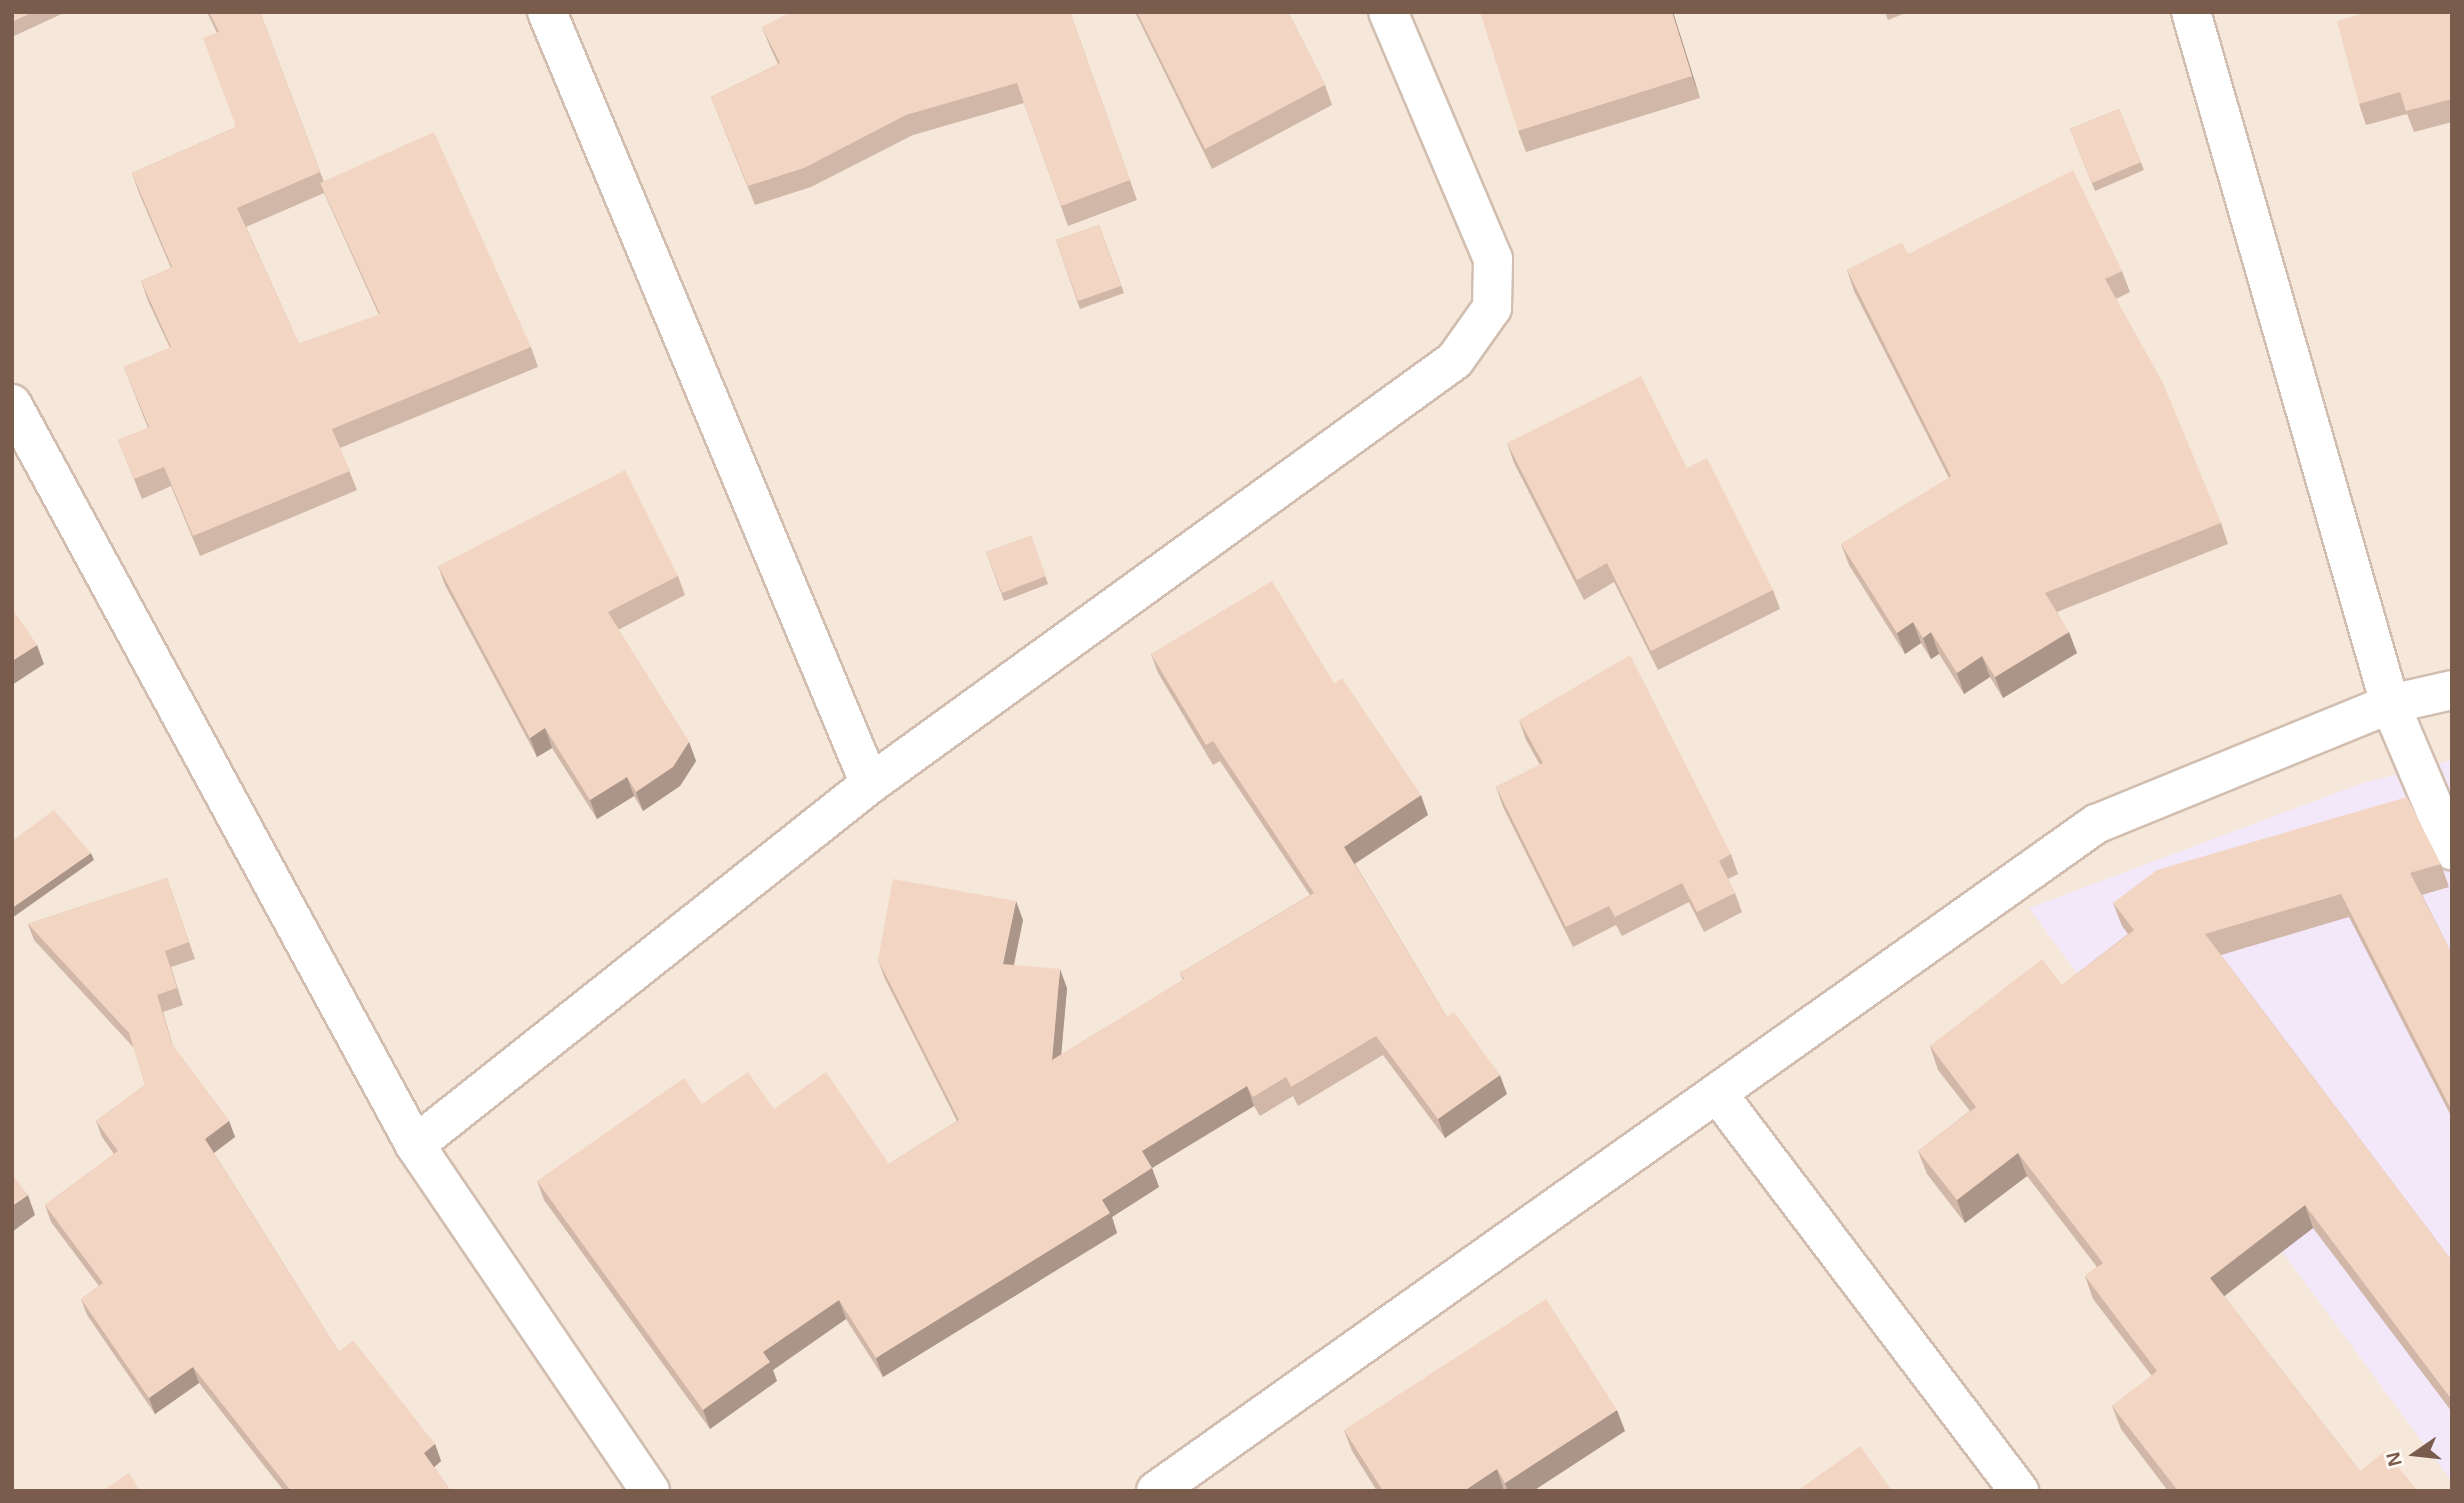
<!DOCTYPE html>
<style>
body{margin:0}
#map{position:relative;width:2464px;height:1503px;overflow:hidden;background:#fdf6ec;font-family:Arial,sans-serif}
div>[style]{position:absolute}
.residential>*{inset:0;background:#f5e8da}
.education>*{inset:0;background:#f3e8fa}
.roads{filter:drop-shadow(2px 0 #d1beb0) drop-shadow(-2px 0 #d1beb0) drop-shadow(0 2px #d1beb0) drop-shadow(0 -2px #d1beb0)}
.minor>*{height:38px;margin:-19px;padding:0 19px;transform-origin:19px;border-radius:19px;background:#fff}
.wall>*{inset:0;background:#d1b7a8}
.shaded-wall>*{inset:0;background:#aa9588}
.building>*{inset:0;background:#f3d5c3}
span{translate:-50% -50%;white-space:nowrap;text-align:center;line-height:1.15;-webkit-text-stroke:7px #fffaf3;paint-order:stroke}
.frame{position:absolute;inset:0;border:14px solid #7a5c4d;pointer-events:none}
.north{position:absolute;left:2380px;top:1419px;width:70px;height:70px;-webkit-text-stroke:5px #fffaf3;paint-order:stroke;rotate:256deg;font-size:19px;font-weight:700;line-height:28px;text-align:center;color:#7a5c4d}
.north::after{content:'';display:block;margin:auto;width:24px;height:32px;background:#7a5c4d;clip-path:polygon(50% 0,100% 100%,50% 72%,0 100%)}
</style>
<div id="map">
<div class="residential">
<div style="clip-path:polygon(12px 12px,2452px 12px,2452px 1491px,12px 1491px)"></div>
</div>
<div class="education">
<div style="clip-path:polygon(2452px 760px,2452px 1482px,2029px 908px,2363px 783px)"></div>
</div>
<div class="roads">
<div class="minor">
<div style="left:547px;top:12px;width:837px;rotate:67.3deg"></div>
<div style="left:2191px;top:12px;width:720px;rotate:73.96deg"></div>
<div style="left:2390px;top:704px;width:159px;rotate:67deg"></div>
<div style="left:12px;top:404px;width:843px;rotate:61.46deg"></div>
<div style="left:415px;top:1145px;width:418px;rotate:55.8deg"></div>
<div style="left:1717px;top:1093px;width:500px;rotate:52.8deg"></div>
<div style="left:415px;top:1145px;width:581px;rotate:-38.43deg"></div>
<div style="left:870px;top:784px;width:722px;rotate:-35.93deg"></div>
<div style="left:1455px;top:360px;width:64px;rotate:-54.6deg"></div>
<div style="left:1492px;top:308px;width:49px;rotate:-88.8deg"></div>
<div style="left:1493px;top:259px;width:268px;rotate:-113deg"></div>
<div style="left:1156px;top:1491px;width:1153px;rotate:-35.36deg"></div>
<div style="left:2096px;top:824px;width:318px;rotate:-22.2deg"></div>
<div style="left:2390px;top:704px;width:64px;rotate:-12.7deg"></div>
</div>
</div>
<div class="wall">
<div style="clip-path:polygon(12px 12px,66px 12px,14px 36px,12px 33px)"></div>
<div style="clip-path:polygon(evenodd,207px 12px,260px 12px,324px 182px,531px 347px,538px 367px,340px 448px,357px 490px,200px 556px,171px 486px,142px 499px,118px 440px,148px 428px,124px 367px,170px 348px,148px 301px,141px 281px,171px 268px,139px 193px,132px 173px,236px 127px,217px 33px,207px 12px,324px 193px,379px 315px,299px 344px,246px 227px,324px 193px)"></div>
<div style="clip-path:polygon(1070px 12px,1137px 200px,1068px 226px,1024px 103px,913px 135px,811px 187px,755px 205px,711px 97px,778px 64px,770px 47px,762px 27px)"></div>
<div style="clip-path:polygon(1135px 12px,1288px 12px,1325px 85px,1332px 105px,1212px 169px)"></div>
<div style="clip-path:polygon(1673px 12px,1700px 98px,1526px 152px,1518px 131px)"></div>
<div style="clip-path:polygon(1885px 12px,1908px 12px,1888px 20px)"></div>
<div style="clip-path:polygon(2452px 12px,2452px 122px,2414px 132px,2407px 114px,2366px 125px,2359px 104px)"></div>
<div style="clip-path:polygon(2119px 109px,2144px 170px,2095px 191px,2070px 129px)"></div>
<div style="clip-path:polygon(1099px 225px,1124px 293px,1080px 309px,1056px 240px)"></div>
<div style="clip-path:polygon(1908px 254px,2122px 271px,2130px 292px,2116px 299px,2221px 523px,2228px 544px,2057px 612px,2077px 653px,2003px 698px,1990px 677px,1964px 694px,1939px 654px,1931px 659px,1921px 643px,1905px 654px,1849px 565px,1841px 544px,1949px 478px,1854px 291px,1847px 270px)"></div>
<div style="clip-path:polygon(1507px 443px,1687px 468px,1773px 590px,1780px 609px,1658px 670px,1614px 582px,1584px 600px,1514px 463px)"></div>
<div style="clip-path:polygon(1031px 536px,1048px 584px,1004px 601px,986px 552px)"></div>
<div style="clip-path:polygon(438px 566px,678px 576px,685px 595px,618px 630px,689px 742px,696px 761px,680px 786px,643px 811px,634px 796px,597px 819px,552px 748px,537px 757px,445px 585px)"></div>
<div style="clip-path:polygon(1151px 654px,1334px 683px,1428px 815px,1355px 864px,1447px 1017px,1507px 1094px,1445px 1138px,1383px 1055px,1298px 1106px,1293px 1096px,1260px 1116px,1254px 1106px,1152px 1168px,1159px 1187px,1112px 1217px,1117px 1233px,883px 1377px,846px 1319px,773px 1370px,777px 1381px,710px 1429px,544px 1200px,537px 1181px,702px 1104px,774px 1109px,889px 1164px,957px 1121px,885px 979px,878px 960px,1023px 920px,1014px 965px,1067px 988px,1061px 1055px,1183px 980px,1180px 973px,1310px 895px,1220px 761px,1213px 765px,1158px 673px)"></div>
<div style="clip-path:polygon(1519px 720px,1731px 854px,1738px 874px,1728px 879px,1735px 893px,1742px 912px,1704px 932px,1689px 902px,1622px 936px,1616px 925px,1573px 947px,1503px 807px,1496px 787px,1540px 765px,1526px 740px)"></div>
<div style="clip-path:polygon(2441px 864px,2449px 887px,2422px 895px,2452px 954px,2452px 1118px,2349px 917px,2221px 955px,2452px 1261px,2452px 1412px,2313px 1228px,2224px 1296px,2360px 1471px,2418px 1491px,2168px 1491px,2121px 1429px,2112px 1406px,2152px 1376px,2093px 1299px,2085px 1276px,2097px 1267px,2027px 1176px,1965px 1223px,1927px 1174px,1918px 1151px,1970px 1111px,1938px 1070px,1930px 1046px,2062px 985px,2128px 934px,2122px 926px,2113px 903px)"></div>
<div style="clip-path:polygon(167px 878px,195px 959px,171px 967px,183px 1005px,163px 1012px,173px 1046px,229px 1121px,235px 1137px,214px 1153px,339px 1352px,435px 1444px,441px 1461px,434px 1467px,451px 1491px,284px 1491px,199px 1383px,155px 1414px,87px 1315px,81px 1299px,99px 1286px,51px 1222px,45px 1205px,114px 1154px,102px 1137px,96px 1121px,145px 1085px,134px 1048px,34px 940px,28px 924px)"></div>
<div style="clip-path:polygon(1344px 1430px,1625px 1431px,1533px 1491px,1377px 1491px,1352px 1451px)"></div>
</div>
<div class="shaded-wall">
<div style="clip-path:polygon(1672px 12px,1673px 12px,1700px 98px,1692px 76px)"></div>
<div style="clip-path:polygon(1913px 622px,1921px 643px,1905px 654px,1897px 633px)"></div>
<div style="clip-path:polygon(1931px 632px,1939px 654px,1931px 659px,1923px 638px)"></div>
<div style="clip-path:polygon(2069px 632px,2077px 653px,2003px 698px,1995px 677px)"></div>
<div style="clip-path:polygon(37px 645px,44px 664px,12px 685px,12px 661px)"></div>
<div style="clip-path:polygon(1982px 656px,1990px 677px,1964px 694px,1957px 673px)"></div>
<div style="clip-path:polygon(545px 728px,552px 748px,537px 757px,530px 738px)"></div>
<div style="clip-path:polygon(689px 742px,696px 761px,680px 786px,643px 811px,636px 792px)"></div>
<div style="clip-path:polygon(627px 777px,634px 796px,597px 819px,590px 800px)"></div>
<div style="clip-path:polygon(1421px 795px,1428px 815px,1351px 866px,1344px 847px)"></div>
<div style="clip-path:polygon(91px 853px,94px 860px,12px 918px,12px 908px)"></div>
<div style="clip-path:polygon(1016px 901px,1023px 920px,1010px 983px,1003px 964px)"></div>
<div style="clip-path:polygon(1060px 969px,1067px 988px,1059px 1080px,1052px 1060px)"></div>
<div style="clip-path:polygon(1500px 1075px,1507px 1094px,1445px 1138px,1438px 1119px)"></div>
<div style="clip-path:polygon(1247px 1086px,1254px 1106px,1152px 1168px,1159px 1187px,1112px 1217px,1117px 1233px,883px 1377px,876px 1358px,1102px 1200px,1142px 1151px)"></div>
<div style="clip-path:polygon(229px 1121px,235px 1137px,211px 1155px,205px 1139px)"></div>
<div style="clip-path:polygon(2018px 1153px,2027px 1176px,1965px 1223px,1957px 1200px)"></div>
<div style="clip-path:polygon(28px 1195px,35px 1215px,12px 1232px,12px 1206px)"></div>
<div style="clip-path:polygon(2305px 1205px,2313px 1228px,2218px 1301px,2210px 1278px)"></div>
<div style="clip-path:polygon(839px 1300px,846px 1319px,773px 1370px,777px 1381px,710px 1429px,703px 1410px,763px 1352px)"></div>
<div style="clip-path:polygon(193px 1367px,199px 1383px,155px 1414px,149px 1398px)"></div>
<div style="clip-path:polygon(1617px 1410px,1625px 1431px,1533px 1491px,1508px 1491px,1505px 1483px)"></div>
<div style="clip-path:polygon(435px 1444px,441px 1461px,431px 1470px,424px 1453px)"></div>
<div style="clip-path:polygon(1497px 1469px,1504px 1491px,1464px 1491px)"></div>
</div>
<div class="building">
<div style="clip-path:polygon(12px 12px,33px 12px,12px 22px)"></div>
<div style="clip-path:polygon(209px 12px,260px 12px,320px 172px,237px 208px,299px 344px,380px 314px,320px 183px,434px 132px,531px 347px,332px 429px,350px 471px,193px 536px,164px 467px,134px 479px,118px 440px,149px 427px,124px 367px,171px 347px,141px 281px,172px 267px,132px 173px,236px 127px,203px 38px,219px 32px)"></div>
<div style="clip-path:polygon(791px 12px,1070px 12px,1130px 180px,1061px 206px,1017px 83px,906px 115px,804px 168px,748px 186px,711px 97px,780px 63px,762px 27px)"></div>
<div style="clip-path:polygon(1137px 12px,1288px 12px,1325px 85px,1205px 149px)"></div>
<div style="clip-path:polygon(1480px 12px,1672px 12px,1692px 76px,1518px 131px)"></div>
<div style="clip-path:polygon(2369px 12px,2452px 12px,2452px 99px,2406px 111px,2400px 92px,2359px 104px,2337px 21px)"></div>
<div style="clip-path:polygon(2119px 109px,2141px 162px,2092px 183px,2070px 129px)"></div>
<div style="clip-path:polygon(2073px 170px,2122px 271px,2105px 279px,2163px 383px,2221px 523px,2045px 593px,2069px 632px,1995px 677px,1982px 656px,1957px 673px,1931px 632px,1923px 638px,1913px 622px,1897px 633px,1841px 544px,1951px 476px,1847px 270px,1902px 242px,1908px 254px)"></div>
<div style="clip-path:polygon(1099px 225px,1121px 286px,1078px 301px,1056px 240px)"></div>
<div style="clip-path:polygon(1641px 376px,1687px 468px,1707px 458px,1773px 590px,1651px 651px,1607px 563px,1577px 580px,1507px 443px)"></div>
<div style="clip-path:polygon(625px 470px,678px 576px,608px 612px,689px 742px,673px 767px,636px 792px,627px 777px,590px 800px,545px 728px,530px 738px,438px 566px)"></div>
<div style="clip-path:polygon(1031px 536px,1046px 576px,1002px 593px,986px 552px)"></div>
<div style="clip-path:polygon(1272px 581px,1334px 683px,1342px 678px,1421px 795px,1344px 847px,1447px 1017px,1454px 1012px,1500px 1075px,1438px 1119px,1376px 1036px,1291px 1087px,1286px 1077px,1253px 1097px,1247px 1086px,1142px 1151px,1152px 1168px,1102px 1200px,1110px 1213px,876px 1358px,839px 1300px,763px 1352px,770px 1362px,703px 1410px,537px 1181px,684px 1078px,702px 1104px,748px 1072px,774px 1109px,826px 1072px,889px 1164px,959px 1120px,878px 960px,893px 879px,1016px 901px,1003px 964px,1060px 969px,1052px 1060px,1184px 979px,1180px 973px,1314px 893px,1213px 741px,1206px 745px,1151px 654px)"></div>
<div style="clip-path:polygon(12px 608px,37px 645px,12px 661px)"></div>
<div style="clip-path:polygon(1630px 655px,1731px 854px,1719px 861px,1735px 893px,1697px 912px,1682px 883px,1615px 917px,1609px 906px,1566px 927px,1496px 787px,1543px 763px,1519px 720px)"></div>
<div style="clip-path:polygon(2407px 797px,2441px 864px,2410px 873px,2452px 954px,2452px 1111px,2341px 894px,2205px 934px,2452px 1261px,2452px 1400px,2305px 1205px,2210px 1278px,2360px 1471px,2385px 1451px,2418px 1491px,2178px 1491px,2112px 1406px,2157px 1371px,2085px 1276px,2103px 1263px,2018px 1153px,1957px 1200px,1918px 1151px,1976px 1107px,1930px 1046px,2042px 959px,2062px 985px,2134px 930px,2113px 903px,2157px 870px)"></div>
<div style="clip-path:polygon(54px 810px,91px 853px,12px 908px,12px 841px)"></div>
<div style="clip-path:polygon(167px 878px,189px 942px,165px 951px,177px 988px,157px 995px,172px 1044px,229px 1121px,205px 1139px,339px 1352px,353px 1340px,435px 1444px,424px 1453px,451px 1491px,291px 1491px,193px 1367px,149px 1398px,81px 1299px,103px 1283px,45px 1205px,118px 1151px,96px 1121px,145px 1085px,129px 1033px,28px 924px)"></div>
<div style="clip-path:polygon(12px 1174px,28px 1195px,12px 1206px)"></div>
<div style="clip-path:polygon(1546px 1299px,1617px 1410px,1505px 1483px,1497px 1469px,1464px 1491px,1383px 1491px,1344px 1430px)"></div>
<div style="clip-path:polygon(1860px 1446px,1892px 1491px,1797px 1491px)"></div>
<div style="clip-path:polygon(129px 1473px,140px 1491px,102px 1491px)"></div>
</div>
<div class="frame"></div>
<div class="north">N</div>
</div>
